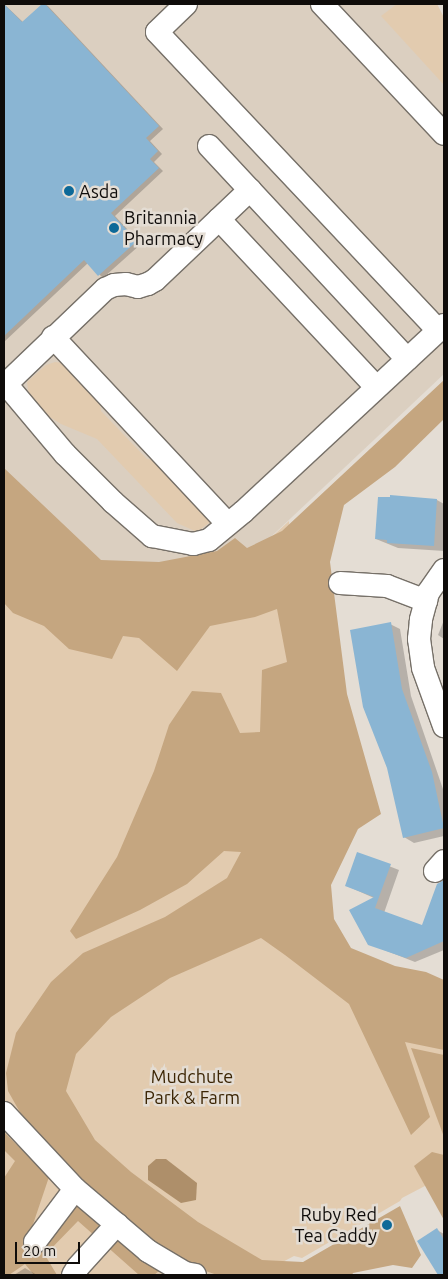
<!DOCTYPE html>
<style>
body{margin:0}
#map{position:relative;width:448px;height:1279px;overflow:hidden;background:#e4ddd4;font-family:Ubuntu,sans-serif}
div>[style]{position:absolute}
.built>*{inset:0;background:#dbcfc0}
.green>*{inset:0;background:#e2cbaf}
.forest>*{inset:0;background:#c5a680}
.water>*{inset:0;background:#ae8f6a}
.shadow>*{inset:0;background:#0003}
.building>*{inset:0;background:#8ab5d3}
.roads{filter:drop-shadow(1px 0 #767068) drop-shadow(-1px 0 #767068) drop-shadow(0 1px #767068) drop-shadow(0 -1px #767068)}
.minor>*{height:22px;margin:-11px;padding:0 11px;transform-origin:11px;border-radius:11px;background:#fff}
.dots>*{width:14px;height:14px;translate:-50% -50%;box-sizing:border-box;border:2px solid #e4ddd4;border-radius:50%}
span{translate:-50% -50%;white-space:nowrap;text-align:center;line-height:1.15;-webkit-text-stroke:5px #e4ddd4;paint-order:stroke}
.poi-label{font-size:18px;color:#0f0c0a}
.left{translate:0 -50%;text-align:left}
.right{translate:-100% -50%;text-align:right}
.park-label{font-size:18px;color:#3c2605}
.frame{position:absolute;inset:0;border:5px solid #0f0c0a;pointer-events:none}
.scale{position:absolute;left:15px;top:1242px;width:65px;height:22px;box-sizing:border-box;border:2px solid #0f0c0a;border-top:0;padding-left:6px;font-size:15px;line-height:18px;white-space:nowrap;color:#0f0c0a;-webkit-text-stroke:4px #e4ddd4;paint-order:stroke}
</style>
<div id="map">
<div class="built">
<div style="clip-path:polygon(4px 4px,437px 4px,444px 18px,444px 374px,240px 566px,77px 579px,4px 503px)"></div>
</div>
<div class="green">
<div style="clip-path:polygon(397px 4px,437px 4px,444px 18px,444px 85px,381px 16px)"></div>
<div style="clip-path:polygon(55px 362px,64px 363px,98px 395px,101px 411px,147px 459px,160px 461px,213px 520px,197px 532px,177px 523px,97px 439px,61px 424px,45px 414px,29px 397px,27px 382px,46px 365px)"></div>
<div style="clip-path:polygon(4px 504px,77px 579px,239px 567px,289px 521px,295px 639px,290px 924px,444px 992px,444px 1176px,402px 1198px,400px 1201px,302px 1258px,294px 1256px,258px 1275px,4px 1275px)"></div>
</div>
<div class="forest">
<div style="clip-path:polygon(444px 380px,444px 419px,395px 467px,344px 505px,330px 562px,347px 694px,381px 814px,358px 829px,331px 885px,334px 919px,351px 948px,395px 966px,426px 972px,444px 980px,444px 1050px,405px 1042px,430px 1117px,411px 1135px,349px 1004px,285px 955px,261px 938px,170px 978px,111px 1017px,76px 1054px,66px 1091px,95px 1140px,131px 1172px,198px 1222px,262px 1260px,303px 1262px,400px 1206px,421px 1255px,412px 1268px,393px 1265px,353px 1273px,352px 1275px,217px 1275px,203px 1270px,166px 1250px,67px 1171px,26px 1123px,8px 1091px,6px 1073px,16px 1033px,51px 982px,83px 953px,165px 917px,227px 878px,241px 852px,224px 851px,187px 884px,140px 910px,76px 939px,70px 931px,117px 857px,154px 771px,169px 725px,192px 691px,221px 693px,240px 733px,260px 732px,262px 670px,287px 662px,277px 609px,255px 617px,210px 626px,177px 671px,139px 638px,123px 636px,112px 659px,69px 649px,44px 626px,13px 613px,4px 603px,4px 468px,101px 560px,159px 562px,217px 551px,235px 538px,247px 548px,282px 531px)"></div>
<div style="clip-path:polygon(411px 1048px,444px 1055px,444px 1137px)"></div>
<div style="clip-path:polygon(4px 1132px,49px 1177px,26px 1245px,79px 1198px,159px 1271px,154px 1275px,139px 1275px,78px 1221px,45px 1255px,57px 1275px,34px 1275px,25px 1264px,9px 1275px,4px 1275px,4px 1178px,15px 1161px,4px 1150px)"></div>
<div style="clip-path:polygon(432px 1152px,444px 1155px,444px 1220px,414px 1166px)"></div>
</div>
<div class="water">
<div style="clip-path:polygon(156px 1159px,166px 1159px,197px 1183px,196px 1200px,181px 1203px,148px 1180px,148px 1166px)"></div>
</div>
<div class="shadow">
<div style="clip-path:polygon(4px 4px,24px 23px,44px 4px,48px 6px,163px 129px,150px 141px,162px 154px,154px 162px,163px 171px,115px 216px,141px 244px,103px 278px,88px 263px,4px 342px)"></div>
<div style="clip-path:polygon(391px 497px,437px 500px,444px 504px,444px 551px,398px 548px,376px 539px)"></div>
<div style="clip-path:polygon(444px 620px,444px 639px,438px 635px)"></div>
<div style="clip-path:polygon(390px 624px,400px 629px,411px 696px,444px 792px,444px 836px,414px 843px,404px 837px)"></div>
<div style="clip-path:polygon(358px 854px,399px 870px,384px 913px,423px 927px,441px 884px,444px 885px,444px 923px,439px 921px,444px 934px,444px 950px,415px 962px,369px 944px,374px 898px,347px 886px)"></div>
<div style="clip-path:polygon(437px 1230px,444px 1234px,444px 1275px,438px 1273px)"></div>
<div style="clip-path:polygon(25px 1268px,37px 1275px,14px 1275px)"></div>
</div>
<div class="building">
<div style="clip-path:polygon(4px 4px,22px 22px,42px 4px,45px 4px,159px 126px,146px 138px,158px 151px,150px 159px,159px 168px,111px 213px,137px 241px,98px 276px,84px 260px,4px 336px)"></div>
<div style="clip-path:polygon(390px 495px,437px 499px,434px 546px,387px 543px,387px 540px,375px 539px,378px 497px,390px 497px)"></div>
<div style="clip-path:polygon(391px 622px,402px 689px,432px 772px,444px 828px,403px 838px,387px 768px,363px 707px,350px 630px)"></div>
<div style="clip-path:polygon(357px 852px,391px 864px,375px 908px,422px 925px,437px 884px,444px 880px,444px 941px,406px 958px,368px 945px,349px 910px,374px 897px,345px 886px)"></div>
<div style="clip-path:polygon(437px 1228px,444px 1240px,444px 1275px,438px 1275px,417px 1241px)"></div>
</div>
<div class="roads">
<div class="minor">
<div style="left:186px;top:4px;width:40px;rotate:136deg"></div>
<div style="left:157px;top:32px;width:410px;rotate:46.7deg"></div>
<div style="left:322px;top:4px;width:178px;rotate:46.8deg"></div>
<div style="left:209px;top:146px;width:60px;rotate:47deg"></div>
<div style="left:219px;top:219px;width:230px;rotate:46.9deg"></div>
<div style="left:53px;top:337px;width:256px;rotate:46.9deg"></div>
<div style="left:6px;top:384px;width:92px;rotate:49.9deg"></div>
<div style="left:65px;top:454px;width:68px;rotate:45deg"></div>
<div style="left:113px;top:502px;width:52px;rotate:41.1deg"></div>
<div style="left:152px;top:536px;width:42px;rotate:11deg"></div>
<div style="left:193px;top:544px;width:16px;rotate:-14deg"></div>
<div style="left:209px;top:540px;width:44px;rotate:-39.5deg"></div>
<div style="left:243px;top:512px;width:275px;rotate:-42.9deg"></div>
<div style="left:4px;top:386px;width:140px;rotate:-43.8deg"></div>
<div style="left:105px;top:289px;width:10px;rotate:-24deg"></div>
<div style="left:114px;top:285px;width:12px;rotate:-5deg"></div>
<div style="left:126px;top:284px;width:12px;rotate:14deg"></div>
<div style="left:138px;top:287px;width:10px;rotate:-17deg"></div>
<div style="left:148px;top:284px;width:8px;rotate:-30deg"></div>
<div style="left:155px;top:280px;width:131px;rotate:-43.5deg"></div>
<div style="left:250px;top:190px;width:231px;rotate:47.1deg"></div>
<div style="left:444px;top:570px;width:28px;rotate:125deg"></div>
<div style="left:428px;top:593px;width:28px;rotate:105deg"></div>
<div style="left:421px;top:620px;width:19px;rotate:96deg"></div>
<div style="left:419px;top:639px;width:29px;rotate:82deg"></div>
<div style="left:423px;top:668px;width:62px;rotate:70.1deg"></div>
<div style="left:340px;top:583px;width:47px;rotate:3.7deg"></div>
<div style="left:387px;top:586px;width:42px;rotate:21deg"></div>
<div style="left:435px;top:871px;width:13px;rotate:-48deg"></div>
<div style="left:4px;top:1113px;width:104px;rotate:46.9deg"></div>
<div style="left:75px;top:1189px;width:96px;rotate:40.3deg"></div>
<div style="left:148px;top:1251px;width:43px;rotate:30.7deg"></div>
<div style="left:185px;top:1273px;width:10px;rotate:11deg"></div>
<div style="left:35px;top:1242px;width:66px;rotate:-53deg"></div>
<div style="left:73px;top:1275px;width:9px;rotate:-58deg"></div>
<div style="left:78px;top:1267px;width:58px;rotate:-47.8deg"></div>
</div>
</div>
<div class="dots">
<div style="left:69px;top:191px;background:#0d6998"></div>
<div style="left:114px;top:228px;background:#0d6998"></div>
<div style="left:387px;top:1225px;background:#0d6998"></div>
</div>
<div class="poi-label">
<span class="left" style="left:79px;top:191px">Asda</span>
<span class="left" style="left:124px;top:228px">Britannia<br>Pharmacy</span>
<span class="right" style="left:377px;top:1225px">Ruby Red<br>Tea Caddy</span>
</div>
<div class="park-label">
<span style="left:192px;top:1087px">Mudchute<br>Park &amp; Farm</span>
</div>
<div class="frame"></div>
<div class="scale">20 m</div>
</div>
